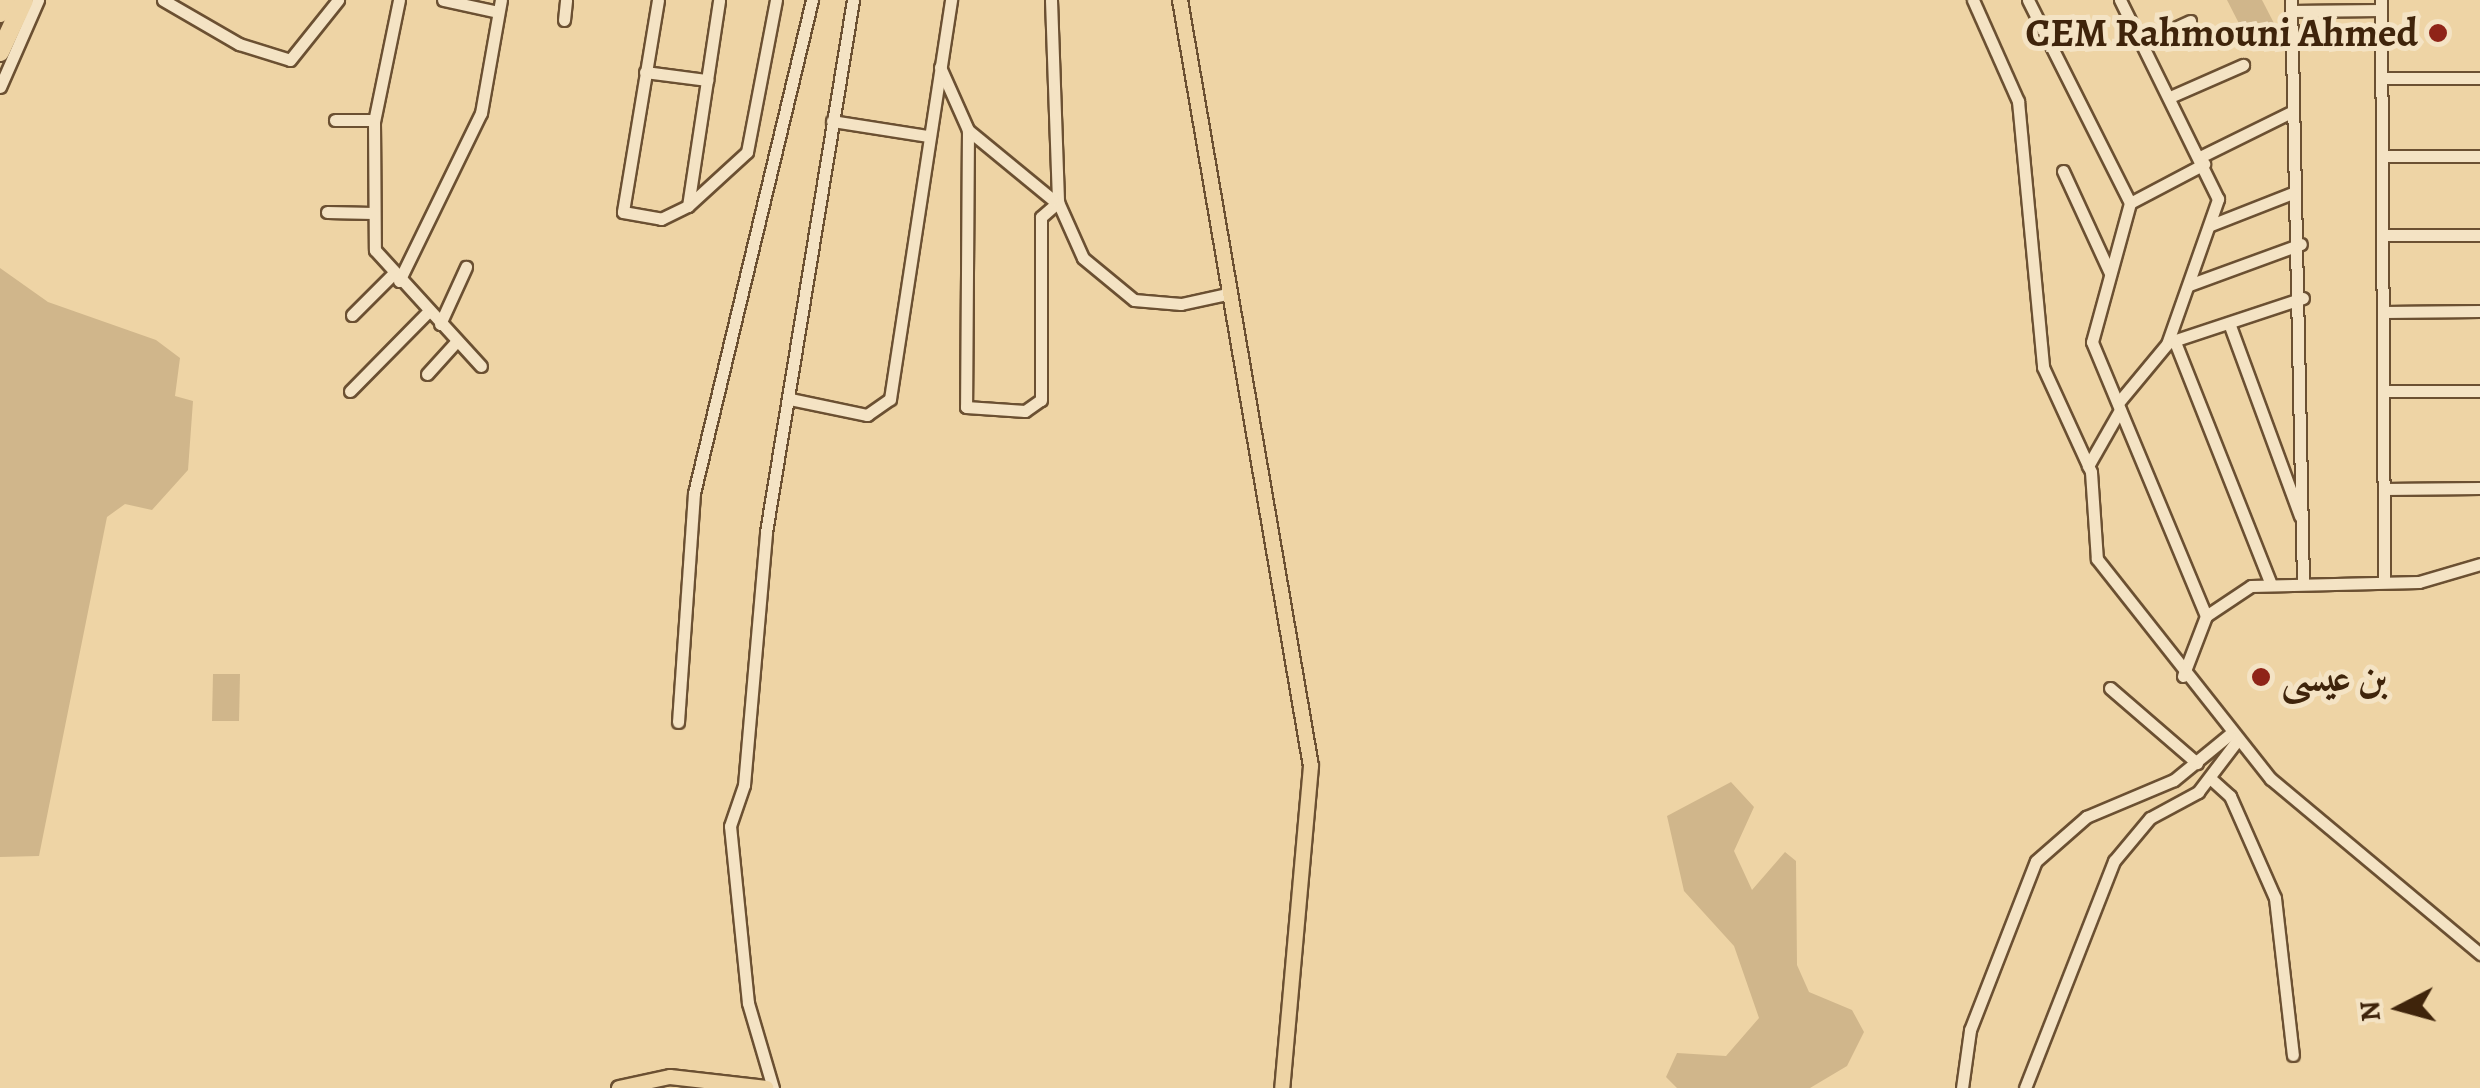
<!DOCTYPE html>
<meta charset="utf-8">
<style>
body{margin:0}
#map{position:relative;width:2480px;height:1088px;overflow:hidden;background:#eed4a5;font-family:Alegreya,Amiri,serif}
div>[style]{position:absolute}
.green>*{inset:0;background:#d0b68b}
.roads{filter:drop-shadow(2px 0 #6b5032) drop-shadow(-2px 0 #6b5032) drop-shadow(0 2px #6b5032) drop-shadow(0 -2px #6b5032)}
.minor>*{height:11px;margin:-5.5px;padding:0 5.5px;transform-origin:5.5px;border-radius:5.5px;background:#f4e3c4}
.major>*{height:14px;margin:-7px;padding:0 7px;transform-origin:7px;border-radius:7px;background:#eed4a5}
.highway>*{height:18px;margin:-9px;padding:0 9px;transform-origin:9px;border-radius:9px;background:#eed4a5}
.dots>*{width:28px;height:28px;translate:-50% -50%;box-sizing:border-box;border:5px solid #f4e3c4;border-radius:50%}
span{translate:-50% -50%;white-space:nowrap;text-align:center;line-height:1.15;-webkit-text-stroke:10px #f4e3c4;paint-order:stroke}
.poi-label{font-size:40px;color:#3f240b;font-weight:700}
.right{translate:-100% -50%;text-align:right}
.left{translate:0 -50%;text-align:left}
.north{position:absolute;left:2350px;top:958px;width:100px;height:100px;-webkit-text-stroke:8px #f4e3c4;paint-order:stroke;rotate:264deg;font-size:28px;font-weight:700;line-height:40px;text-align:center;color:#3f240b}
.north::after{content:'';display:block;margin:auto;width:35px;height:45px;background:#3f240b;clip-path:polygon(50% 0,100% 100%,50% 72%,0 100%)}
</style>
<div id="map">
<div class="green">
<div style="clip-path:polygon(2227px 0,2262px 0,2278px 31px,2250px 45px)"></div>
<div style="clip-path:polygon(0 268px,48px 302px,156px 340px,180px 358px,175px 396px,193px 401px,188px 470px,152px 510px,125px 504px,107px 517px,39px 856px,0 857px)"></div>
<div style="clip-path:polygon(213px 674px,240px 674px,239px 721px,212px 721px)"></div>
<div style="clip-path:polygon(1731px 782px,1754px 807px,1734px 851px,1752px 890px,1785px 852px,1796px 861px,1797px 965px,1809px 992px,1852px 1010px,1864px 1032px,1847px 1066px,1810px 1088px,1677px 1088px,1666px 1077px,1677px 1053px,1726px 1056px,1759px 1018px,1734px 946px,1684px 891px,1667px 816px)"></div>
</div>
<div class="roads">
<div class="minor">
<div style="left:163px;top:0;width:88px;rotate:30.1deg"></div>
<div style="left:239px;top:44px;width:53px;rotate:17.4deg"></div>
<div style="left:290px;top:60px;width:77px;rotate:-51.3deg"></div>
<div style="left:399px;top:0;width:125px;rotate:101.6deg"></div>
<div style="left:374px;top:122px;width:128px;rotate:89.6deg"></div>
<div style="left:375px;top:250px;width:157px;rotate:47.6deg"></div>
<div style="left:443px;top:0;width:56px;rotate:12.3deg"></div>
<div style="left:658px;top:0;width:215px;rotate:99.4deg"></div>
<div style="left:623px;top:212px;width:39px;rotate:10deg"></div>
<div style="left:661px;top:219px;width:30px;rotate:-26deg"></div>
<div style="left:688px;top:206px;width:208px;rotate:-81.4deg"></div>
<div style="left:1051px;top:0;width:202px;rotate:88deg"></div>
<div style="left:1058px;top:202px;width:61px;rotate:65.9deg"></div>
<div style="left:1083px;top:258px;width:66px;rotate:39.5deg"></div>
<div style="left:1134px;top:300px;width:47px;rotate:4.9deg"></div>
<div style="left:1181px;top:304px;width:51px;rotate:-12.4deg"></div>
<div style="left:1973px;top:0;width:111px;rotate:66deg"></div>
<div style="left:2018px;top:101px;width:267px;rotate:84.6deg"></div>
<div style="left:2043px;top:367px;width:115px;rotate:65.4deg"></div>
<div style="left:2091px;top:472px;width:87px;rotate:86.1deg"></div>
<div style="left:2097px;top:559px;width:280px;rotate:51.7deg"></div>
<div style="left:2271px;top:779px;width:273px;rotate:39.9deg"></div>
<div style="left:2028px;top:0;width:227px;rotate:63.3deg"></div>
<div style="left:2130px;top:203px;width:144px;rotate:105.3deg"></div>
<div style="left:2092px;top:342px;width:297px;rotate:67.4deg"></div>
<div style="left:2291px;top:0;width:582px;rotate:88.82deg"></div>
<div style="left:2381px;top:0;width:582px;rotate:89.7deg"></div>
<div style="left:2291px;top:11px;width:90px;rotate:-0.6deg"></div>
<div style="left:564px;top:20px;width:20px;rotate:-84deg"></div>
<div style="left:2142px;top:43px;width:53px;rotate:-24.6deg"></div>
<div style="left:940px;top:67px;width:69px;rotate:66deg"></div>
<div style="left:968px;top:130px;width:277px;rotate:90.4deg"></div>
<div style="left:966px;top:407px;width:59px;rotate:3.9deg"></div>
<div style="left:1025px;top:411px;width:19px;rotate:-35deg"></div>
<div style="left:1041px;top:400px;width:183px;rotate:-90deg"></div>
<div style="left:1041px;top:217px;width:23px;rotate:-41deg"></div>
<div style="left:645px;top:72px;width:63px;rotate:7.4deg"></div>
<div style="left:2382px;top:78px;width:98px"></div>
<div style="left:0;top:87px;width:95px;rotate:-66.4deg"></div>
<div style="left:2170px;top:97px;width:80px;rotate:-23.7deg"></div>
<div style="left:335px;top:120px;width:39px"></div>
<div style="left:832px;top:121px;width:97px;rotate:8.9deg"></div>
<div style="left:968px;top:130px;width:109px;rotate:39.4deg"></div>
<div style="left:2383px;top:156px;width:97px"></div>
<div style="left:2200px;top:157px;width:102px;rotate:-26.3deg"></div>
<div style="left:2063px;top:171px;width:112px;rotate:65.3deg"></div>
<div style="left:2130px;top:203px;width:84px;rotate:-27.8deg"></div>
<div style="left:688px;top:206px;width:80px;rotate:-42.5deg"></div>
<div style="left:747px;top:152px;width:155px;rotate:-79.2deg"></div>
<div style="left:327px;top:212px;width:46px;rotate:1.2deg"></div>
<div style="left:2211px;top:225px;width:90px;rotate:-21.4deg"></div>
<div style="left:2384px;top:235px;width:96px"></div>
<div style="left:399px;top:281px;width:187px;rotate:-64deg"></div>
<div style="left:481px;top:113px;width:115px;rotate:-80deg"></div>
<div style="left:2189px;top:285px;width:119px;rotate:-20.1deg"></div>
<div style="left:2384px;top:312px;width:96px;rotate:-0.6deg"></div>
<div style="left:352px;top:315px;width:58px;rotate:-45deg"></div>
<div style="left:2229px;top:323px;width:206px;rotate:69.8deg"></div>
<div style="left:440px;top:324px;width:63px;rotate:-65.5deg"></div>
<div style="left:2170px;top:342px;width:140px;rotate:-18.3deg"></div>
<div style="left:2175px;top:342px;width:258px;rotate:68.4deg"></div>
<div style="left:427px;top:374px;width:42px;rotate:-47.9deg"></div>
<div style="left:350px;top:391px;width:111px;rotate:-45.4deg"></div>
<div style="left:2384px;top:391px;width:96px"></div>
<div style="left:790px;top:399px;width:79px;rotate:11.7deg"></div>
<div style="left:867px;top:415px;width:28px;rotate:-35deg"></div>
<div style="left:890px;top:399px;width:404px;rotate:-81.3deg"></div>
<div style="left:2118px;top:403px;width:77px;rotate:-50.3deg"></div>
<div style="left:2167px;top:344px;width:154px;rotate:-70.6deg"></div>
<div style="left:2218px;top:199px;width:222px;rotate:-116.2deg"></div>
<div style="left:2088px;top:466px;width:64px;rotate:-60.3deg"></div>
<div style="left:2384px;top:489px;width:96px;rotate:-0.6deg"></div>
<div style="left:2183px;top:676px;width:64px;rotate:-69deg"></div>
<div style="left:2206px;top:616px;width:54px;rotate:-33.7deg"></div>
<div style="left:2251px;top:586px;width:168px;rotate:-1.4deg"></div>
<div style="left:2419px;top:582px;width:64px;rotate:-16.4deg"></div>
<div style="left:2110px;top:688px;width:115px;rotate:40.8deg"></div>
<div style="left:678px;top:722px;width:230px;rotate:-86deg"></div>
<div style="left:694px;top:493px;width:507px;rotate:-76.54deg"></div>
<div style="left:2210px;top:778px;width:27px;rotate:42deg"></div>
<div style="left:2230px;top:796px;width:111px;rotate:66.2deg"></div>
<div style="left:2275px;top:898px;width:158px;rotate:83.5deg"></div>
<div style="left:773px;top:1088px;width:89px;rotate:-106.4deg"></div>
<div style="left:748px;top:1003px;width:178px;rotate:-95.8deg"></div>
<div style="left:730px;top:826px;width:43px;rotate:-71.1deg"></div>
<div style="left:744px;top:785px;width:254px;rotate:-85deg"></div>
<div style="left:766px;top:532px;width:539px;rotate:-80.71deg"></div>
<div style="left:1962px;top:1088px;width:59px;rotate:-82.1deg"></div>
<div style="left:1970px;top:1030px;width:181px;rotate:-68.7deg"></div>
<div style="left:2036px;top:861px;width:67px;rotate:-41.3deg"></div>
<div style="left:2086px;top:817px;width:95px;rotate:-22.8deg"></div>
<div style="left:2174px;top:780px;width:71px;rotate:-39.3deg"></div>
<div style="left:2025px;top:1088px;width:244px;rotate:-68.6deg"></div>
<div style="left:2114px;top:861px;width:56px;rotate:-50.1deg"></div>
<div style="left:2150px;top:818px;width:55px;rotate:-28.4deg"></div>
<div style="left:2198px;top:792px;width:63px;rotate:-52.8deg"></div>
</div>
<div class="major">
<div style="left:1180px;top:0;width:777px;rotate:80.3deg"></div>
<div style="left:1311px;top:766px;width:323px;rotate:95.1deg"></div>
<div style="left:619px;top:1088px;width:52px;rotate:-12.2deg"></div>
<div style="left:670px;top:1077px;width:97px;rotate:6.5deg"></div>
</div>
<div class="highway">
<div style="left:0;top:13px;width:14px;rotate:-65deg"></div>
<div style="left:0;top:52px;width:57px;rotate:-65.2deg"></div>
</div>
</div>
<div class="dots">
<div style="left:2438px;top:33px;background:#8f2418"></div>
<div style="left:2261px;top:677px;background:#8f2418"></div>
</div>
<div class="poi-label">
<span class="right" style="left:2418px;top:33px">CEM Rahmouni Ahmed</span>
<span class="left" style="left:2281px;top:677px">بن عيسى</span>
</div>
<div class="north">N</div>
</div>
